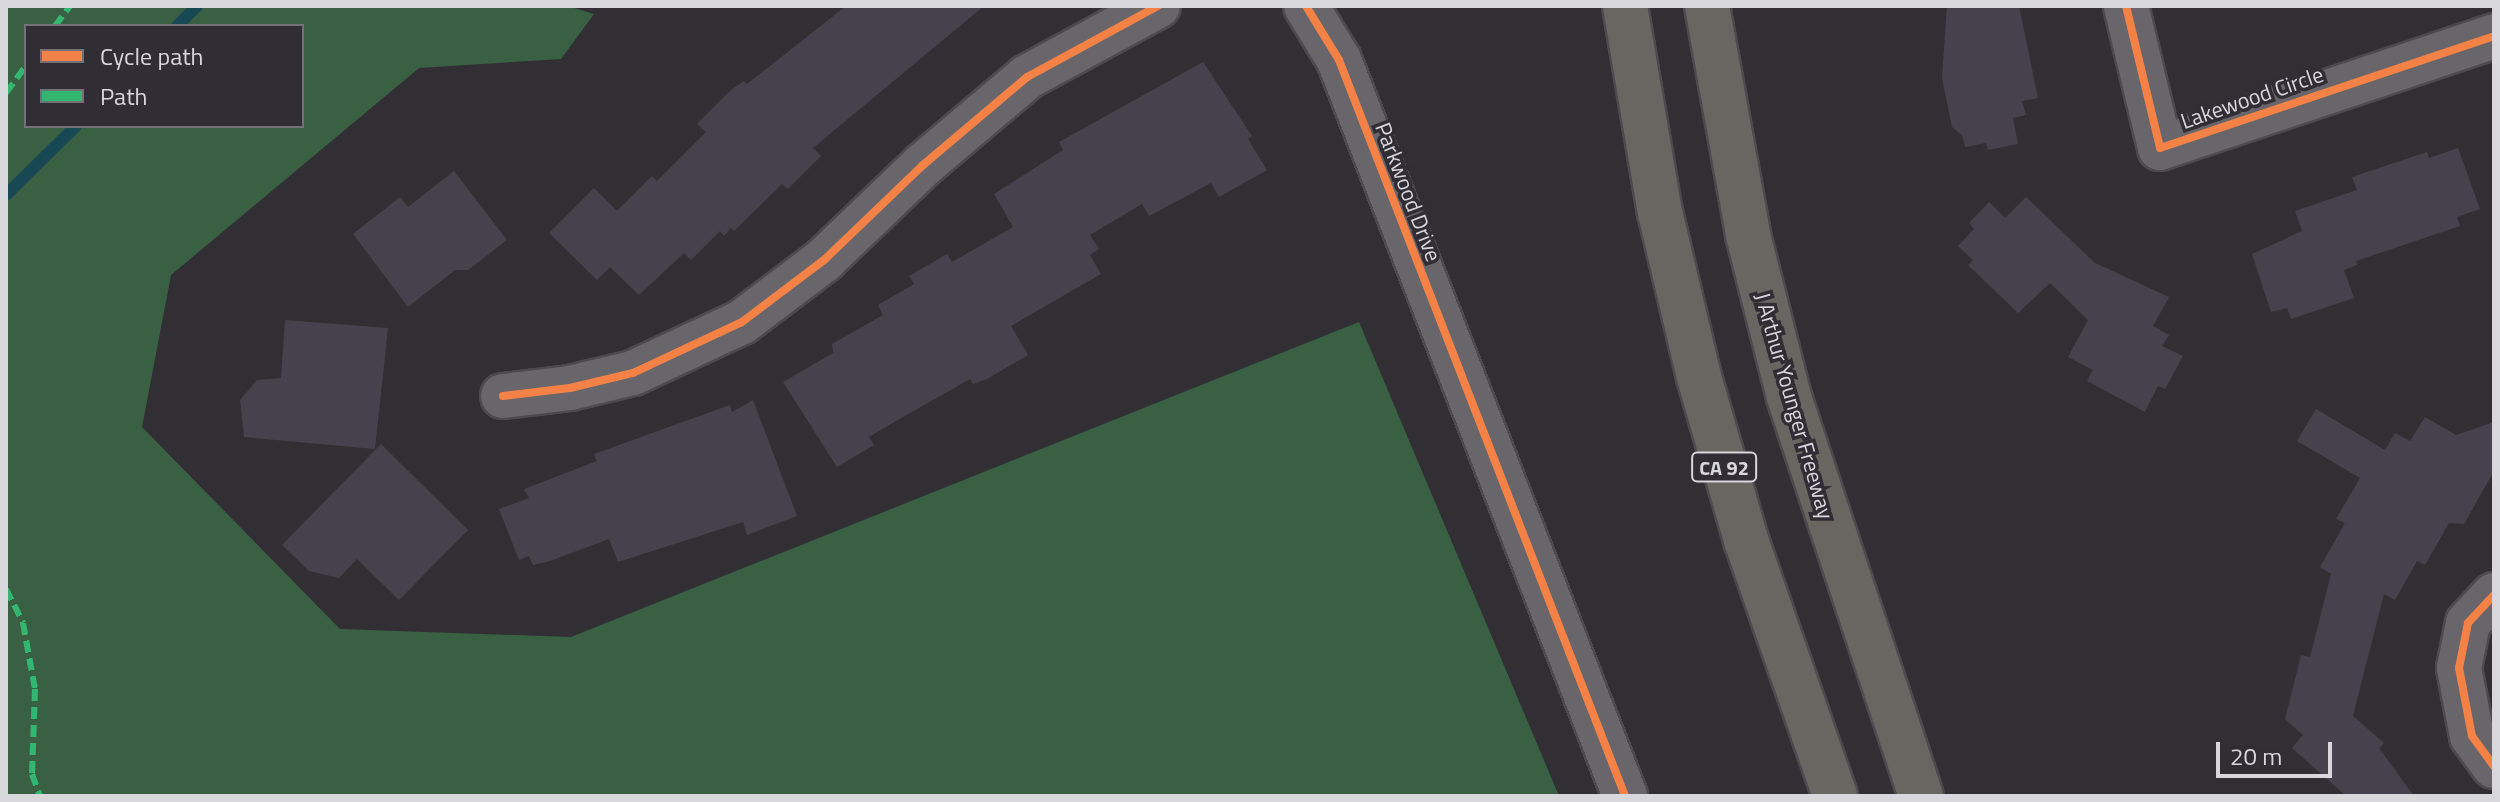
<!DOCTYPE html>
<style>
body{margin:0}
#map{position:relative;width:2500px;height:802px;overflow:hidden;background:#312f33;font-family:"Titillium Web",sans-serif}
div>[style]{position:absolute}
.forest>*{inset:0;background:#3a6044}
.stream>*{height:12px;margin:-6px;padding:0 6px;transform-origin:6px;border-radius:6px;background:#174854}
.building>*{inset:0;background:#46424d}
.roads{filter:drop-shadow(2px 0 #4c4a4e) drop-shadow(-2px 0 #4c4a4e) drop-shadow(0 2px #4c4a4e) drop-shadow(0 -2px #4c4a4e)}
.minor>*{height:44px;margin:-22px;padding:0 22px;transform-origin:22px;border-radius:22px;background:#68666a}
.motorway>*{height:44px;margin:-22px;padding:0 22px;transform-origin:22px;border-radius:22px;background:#686660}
.quiet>*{height:6px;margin-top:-3px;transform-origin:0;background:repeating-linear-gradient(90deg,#33b770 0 12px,transparent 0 18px)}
.cycleway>*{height:8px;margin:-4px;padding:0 4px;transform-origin:4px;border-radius:4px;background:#f48246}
span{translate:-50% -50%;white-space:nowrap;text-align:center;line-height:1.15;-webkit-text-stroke:7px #302d35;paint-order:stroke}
.shield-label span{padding:2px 6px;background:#302d35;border:2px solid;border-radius:6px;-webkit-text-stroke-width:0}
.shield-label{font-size:20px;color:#d8d7dc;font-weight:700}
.street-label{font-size:22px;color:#d8d7dc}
.frame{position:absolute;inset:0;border:8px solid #d8d7dc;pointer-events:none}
.legend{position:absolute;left:24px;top:24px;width:280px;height:104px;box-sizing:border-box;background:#302d35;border:2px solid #737178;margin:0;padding:10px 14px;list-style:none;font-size:24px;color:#d8d7dc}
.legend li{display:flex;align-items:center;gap:16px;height:40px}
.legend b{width:40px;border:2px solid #737178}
.scale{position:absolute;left:2216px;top:742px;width:116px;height:36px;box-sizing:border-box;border:4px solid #d8d7dc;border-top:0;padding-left:10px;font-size:24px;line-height:28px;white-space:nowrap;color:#d8d7dc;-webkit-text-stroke:6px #302d35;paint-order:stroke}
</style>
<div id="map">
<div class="forest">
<div style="clip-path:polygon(evenodd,6px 6px,568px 6px,594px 14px,561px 59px,419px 68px,171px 275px,142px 427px,340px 629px,571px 637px,1359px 322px,1559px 796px,6px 796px,6px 6px,26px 26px,302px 26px,302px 126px,26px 126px,26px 26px)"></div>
</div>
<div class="stream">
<div style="left:177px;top:26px;width:28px;rotate:-45deg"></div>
<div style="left:6px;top:195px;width:98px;rotate:-44.6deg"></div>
</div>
<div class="building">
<div style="clip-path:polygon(846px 6px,984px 6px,813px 148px,821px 156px,788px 189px,782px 184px,734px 231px,731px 228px,724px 236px,720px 231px,691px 260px,684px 253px,639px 295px,610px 267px,597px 280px,549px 233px,594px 188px,617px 211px,652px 176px,657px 181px,706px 132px,697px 124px,731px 90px,744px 81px,747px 84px)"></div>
<div style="clip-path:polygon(1947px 6px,2019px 6px,2038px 98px,2022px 101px,2026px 115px,2013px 118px,2018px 144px,1988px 150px,1986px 143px,1965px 147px,1962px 135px,1952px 127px,1942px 78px)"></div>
<div style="clip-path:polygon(1203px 62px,1252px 136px,1248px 139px,1267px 170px,1219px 197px,1211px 183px,1149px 216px,1142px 204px,1090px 235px,1099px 249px,1090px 255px,1101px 274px,1011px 326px,1028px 355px,987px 379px,973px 384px,970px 379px,896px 421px,869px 437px,874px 445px,837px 467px,783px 382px,833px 353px,832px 344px,883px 315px,878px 305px,914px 284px,909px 276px,947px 254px,952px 262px,1013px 227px,994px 194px,1063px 150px,1059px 142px)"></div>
<div style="clip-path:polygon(2458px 148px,2480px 209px,2457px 217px,2460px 226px,2356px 261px,2357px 265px,2344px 270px,2354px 298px,2291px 319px,2287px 308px,2271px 312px,2252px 254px,2302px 231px,2295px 211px,2357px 190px,2352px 177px,2427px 152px,2429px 158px)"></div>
<div style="clip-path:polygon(454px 171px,507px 240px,468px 270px,455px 270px,408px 307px,353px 234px,400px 197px,408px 207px)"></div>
<div style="clip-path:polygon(2026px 197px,2095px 263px,2169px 297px,2153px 326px,2169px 335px,2162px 346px,2183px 356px,2165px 389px,2158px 386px,2145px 412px,2087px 381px,2093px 370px,2068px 357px,2088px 320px,2050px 283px,2018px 313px,1968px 265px,1973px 260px,1958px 246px,1974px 229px,1969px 223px,1989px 202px,2005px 218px)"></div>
<div style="clip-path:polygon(285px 320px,388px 328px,375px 449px,244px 437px,240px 400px,257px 380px,281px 378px)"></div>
<div style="clip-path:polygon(753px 400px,797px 516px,747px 535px,743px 522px,618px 562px,609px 539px,550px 561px,533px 565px,529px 556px,519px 560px,499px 509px,529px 498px,524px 489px,597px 461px,594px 454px,730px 405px,732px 412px)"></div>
<div style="clip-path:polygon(2316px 409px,2385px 450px,2395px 433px,2410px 441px,2425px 417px,2456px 435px,2494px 422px,2494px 471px,2464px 524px,2449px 523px,2425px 565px,2417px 561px,2395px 600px,2384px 594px,2353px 716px,2384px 743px,2379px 748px,2414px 796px,2346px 796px,2292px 748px,2303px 735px,2285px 719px,2301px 655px,2310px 657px,2331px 574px,2320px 567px,2345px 523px,2336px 519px,2360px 478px,2297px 441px)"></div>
<div style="clip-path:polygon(381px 444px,468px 530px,399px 600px,357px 559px,339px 578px,309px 571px,282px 545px)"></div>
</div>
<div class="roads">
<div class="minor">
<div style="left:1306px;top:6px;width:63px;rotate:58.6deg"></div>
<div style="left:1339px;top:60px;width:790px;rotate:68.76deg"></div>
<div style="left:2126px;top:6px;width:146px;rotate:76.5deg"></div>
<div style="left:2160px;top:148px;width:352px;rotate:-18.5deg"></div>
<div style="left:503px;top:396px;width:67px;rotate:-6.8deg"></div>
<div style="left:570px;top:388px;width:65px;rotate:-13.4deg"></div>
<div style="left:633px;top:373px;width:120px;rotate:-25.1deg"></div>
<div style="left:742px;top:322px;width:103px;rotate:-37.1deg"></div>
<div style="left:824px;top:260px;width:137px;rotate:-43.8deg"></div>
<div style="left:923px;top:165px;width:136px;rotate:-40.2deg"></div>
<div style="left:1027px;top:77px;width:149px;rotate:-28.5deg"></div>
<div style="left:2494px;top:595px;width:38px;rotate:133deg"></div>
<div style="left:2468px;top:623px;width:46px;rotate:101.3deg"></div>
<div style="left:2459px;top:668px;width:69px;rotate:79.2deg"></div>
<div style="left:2472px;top:736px;width:37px;rotate:54deg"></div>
</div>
<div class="motorway">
<div style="left:1625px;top:6px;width:209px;rotate:80.4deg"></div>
<div style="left:1660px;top:212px;width:170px;rotate:76.7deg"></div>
<div style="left:1699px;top:377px;width:170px;rotate:73.9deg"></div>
<div style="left:1746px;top:540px;width:271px;rotate:70.8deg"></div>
<div style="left:1707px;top:6px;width:233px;rotate:79.8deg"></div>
<div style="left:1748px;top:235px;width:167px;rotate:75.8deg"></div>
<div style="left:1789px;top:397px;width:420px;rotate:71.7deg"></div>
</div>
</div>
<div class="quiet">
<div style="left:55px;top:26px;width:25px;rotate:-53deg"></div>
<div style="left:6px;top:93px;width:34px;rotate:-54deg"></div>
<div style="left:6px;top:589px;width:38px;rotate:63deg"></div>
<div style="left:23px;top:623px;width:67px;rotate:79.7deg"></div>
<div style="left:35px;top:689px;width:85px;rotate:92deg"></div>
<div style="left:32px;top:774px;width:23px;rotate:70deg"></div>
</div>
<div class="cycleway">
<div style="left:1306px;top:6px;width:63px;rotate:58.6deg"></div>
<div style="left:1339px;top:60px;width:790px;rotate:68.76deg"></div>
<div style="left:2126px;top:6px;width:146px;rotate:76.5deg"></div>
<div style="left:2160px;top:148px;width:352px;rotate:-18.5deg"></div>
<div style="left:503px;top:396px;width:67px;rotate:-6.8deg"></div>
<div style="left:570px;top:388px;width:65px;rotate:-13.4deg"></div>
<div style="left:633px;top:373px;width:120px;rotate:-25.1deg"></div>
<div style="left:742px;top:322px;width:103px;rotate:-37.1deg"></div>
<div style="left:824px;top:260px;width:137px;rotate:-43.8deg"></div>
<div style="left:923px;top:165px;width:136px;rotate:-40.2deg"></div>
<div style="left:1027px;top:77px;width:149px;rotate:-28.5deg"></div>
<div style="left:2494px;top:595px;width:38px;rotate:133deg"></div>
<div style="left:2468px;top:623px;width:46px;rotate:101.3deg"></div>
<div style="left:2459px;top:668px;width:69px;rotate:79.2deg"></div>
<div style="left:2472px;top:736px;width:37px;rotate:54deg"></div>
</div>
<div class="shield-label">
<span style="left:1724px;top:467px">CA 92</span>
</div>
<div class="street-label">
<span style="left:2252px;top:98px;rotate:-19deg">Lakewood Circle</span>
<span style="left:1408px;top:192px;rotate:69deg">Parkwood Drive</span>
<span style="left:1794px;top:406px;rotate:74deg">J Arthur Younger Freeway</span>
</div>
<div class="frame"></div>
<ul class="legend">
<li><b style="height:10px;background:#f48246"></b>Cycle path</li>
<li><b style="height:10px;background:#33b770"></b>Path</li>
</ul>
<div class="scale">20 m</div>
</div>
